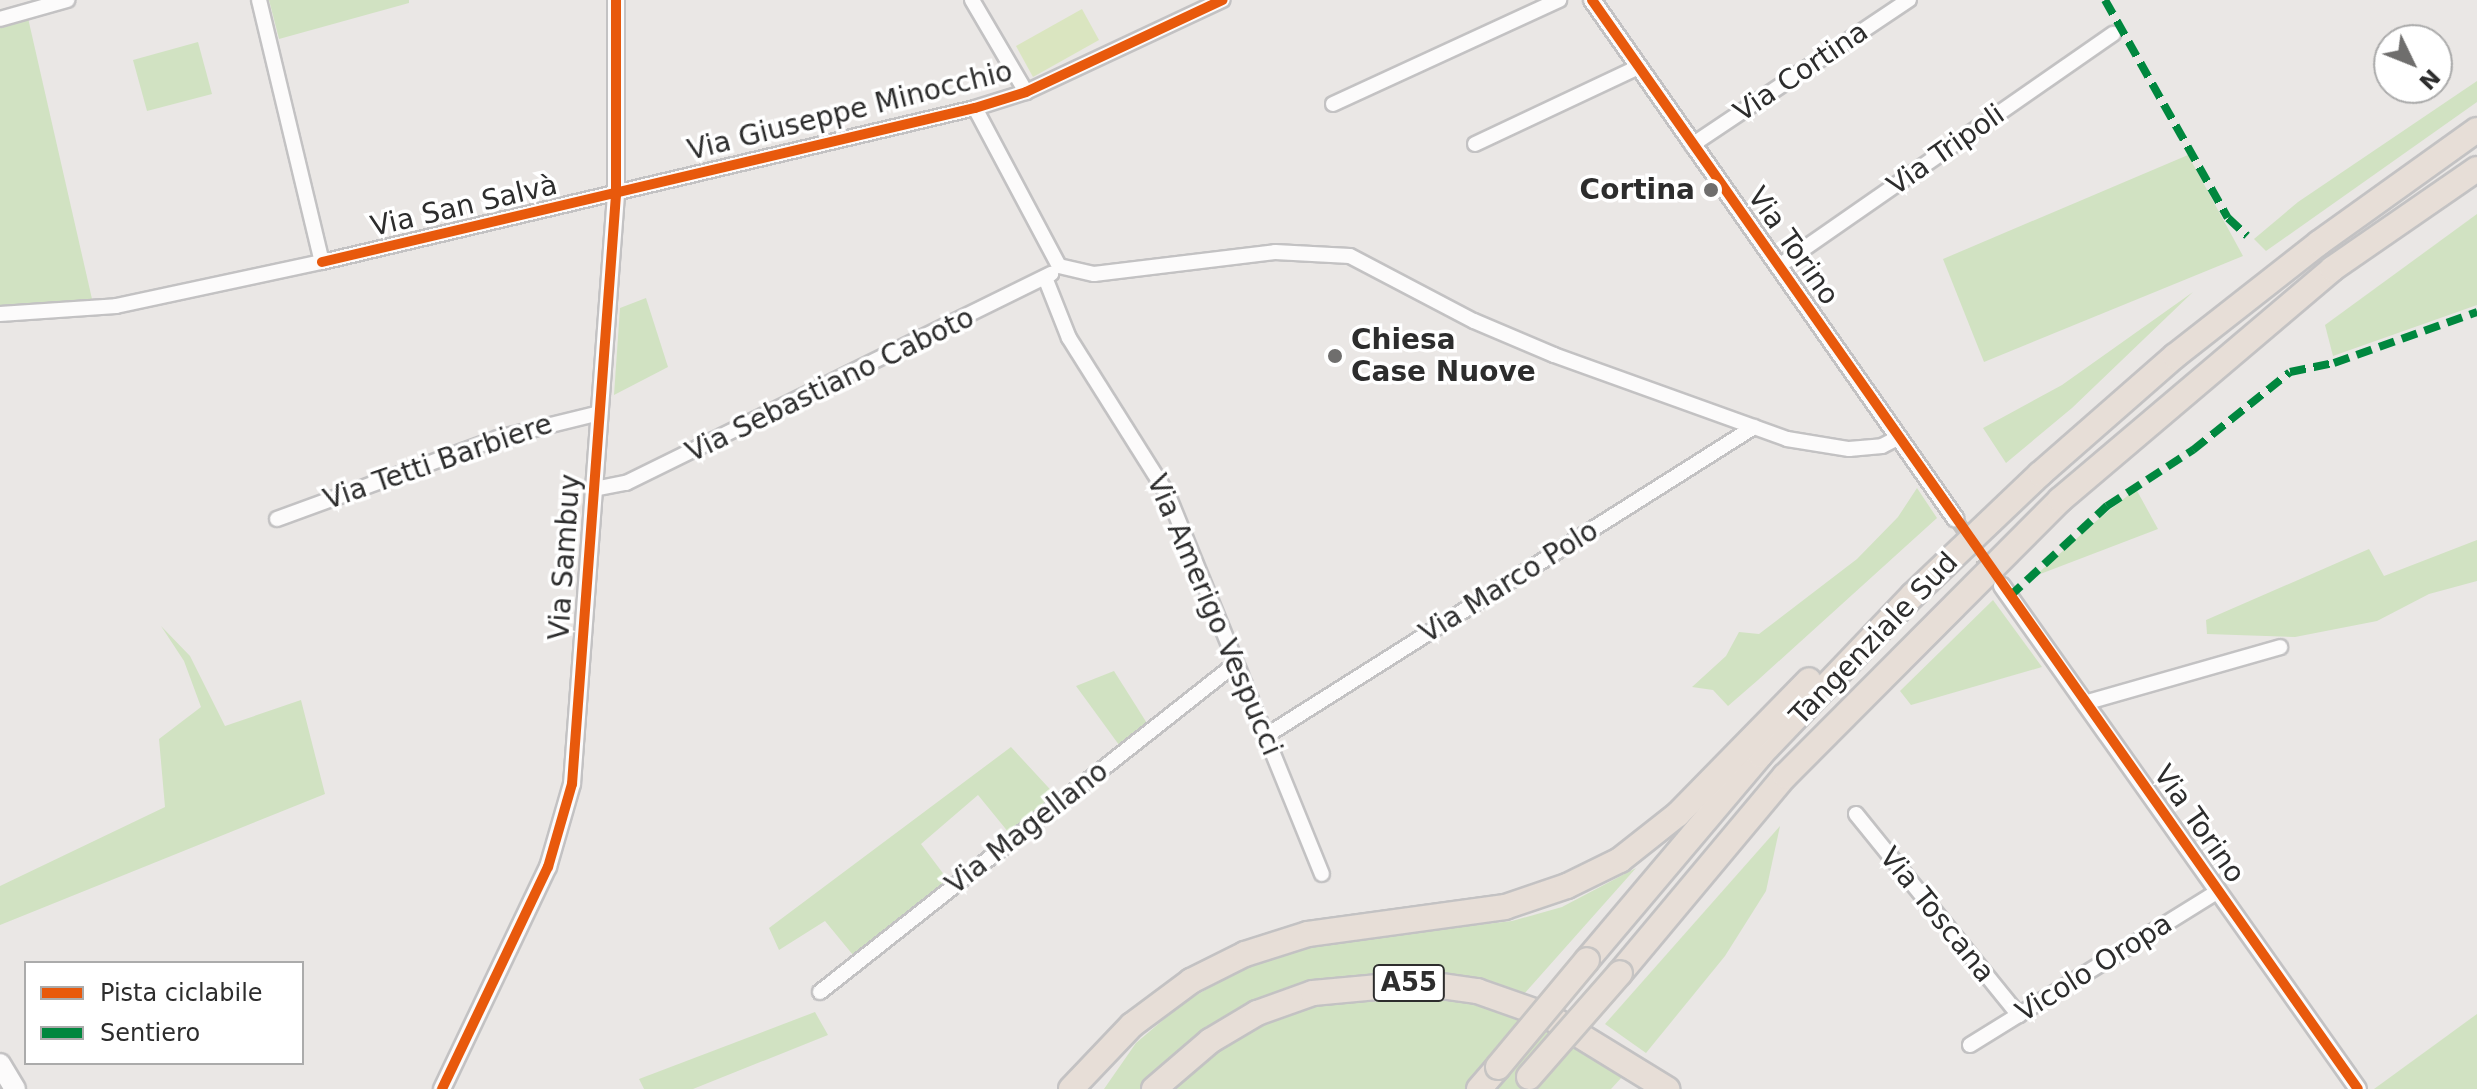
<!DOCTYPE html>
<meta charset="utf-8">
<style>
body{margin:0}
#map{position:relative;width:2477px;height:1089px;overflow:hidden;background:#eae7e5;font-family:"DejaVu Sans",sans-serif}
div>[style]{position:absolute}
.green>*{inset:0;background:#d1e2c2}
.pitch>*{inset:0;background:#dae5c0}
.tertiary-tunnel>*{height:16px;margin-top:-8px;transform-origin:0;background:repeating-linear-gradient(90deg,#c4c2c0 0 16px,transparent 0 24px)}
.roads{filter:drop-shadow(2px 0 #c3c2c3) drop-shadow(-2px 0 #c3c2c3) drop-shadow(0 2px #c3c2c3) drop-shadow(0 -2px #c3c2c3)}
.minor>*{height:14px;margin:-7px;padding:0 7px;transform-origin:7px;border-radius:7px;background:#fcfbfb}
.tertiary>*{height:16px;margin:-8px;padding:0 8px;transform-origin:8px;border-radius:8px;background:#fcfbfb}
.secondary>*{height:20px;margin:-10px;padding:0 10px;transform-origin:10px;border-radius:10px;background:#fcfbfb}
.motorway>*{height:24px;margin:-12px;padding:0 12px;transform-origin:12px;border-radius:12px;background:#e7ded7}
.bridges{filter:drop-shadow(2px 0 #c6c4c3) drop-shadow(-2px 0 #c6c4c3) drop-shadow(0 2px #c6c4c3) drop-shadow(0 -2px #c6c4c3)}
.motorway-bridge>*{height:24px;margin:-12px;padding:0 12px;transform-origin:12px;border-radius:12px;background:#e7ded7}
.quiet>*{height:8px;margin-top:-4px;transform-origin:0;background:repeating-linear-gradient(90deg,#00873e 0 16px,transparent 0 24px)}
.cycleway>*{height:10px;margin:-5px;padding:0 5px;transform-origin:5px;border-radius:5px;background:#e8590c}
.dots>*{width:22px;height:22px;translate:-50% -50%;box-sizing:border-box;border:4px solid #fff;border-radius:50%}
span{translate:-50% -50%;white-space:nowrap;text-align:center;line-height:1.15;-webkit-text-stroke:7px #fff;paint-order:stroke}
.shield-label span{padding:2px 6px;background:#fff;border:2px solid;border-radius:6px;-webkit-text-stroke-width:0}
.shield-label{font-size:26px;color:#2d2d2d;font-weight:700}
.street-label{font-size:28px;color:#2d2d2d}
.poi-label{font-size:28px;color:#2d2d2d;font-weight:700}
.right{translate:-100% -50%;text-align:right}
.left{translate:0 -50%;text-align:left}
.legend{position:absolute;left:24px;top:961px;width:280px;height:104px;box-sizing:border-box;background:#fff;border:2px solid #ababab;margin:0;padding:10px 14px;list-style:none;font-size:24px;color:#2d2d2d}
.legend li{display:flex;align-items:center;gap:16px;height:40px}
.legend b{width:40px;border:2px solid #ababab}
.north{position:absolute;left:2373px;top:24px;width:80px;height:80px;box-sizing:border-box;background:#fff;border:2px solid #ababab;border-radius:50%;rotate:133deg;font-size:22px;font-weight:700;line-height:32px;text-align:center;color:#2d2d2d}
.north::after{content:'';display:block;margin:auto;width:28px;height:36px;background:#6f6e6d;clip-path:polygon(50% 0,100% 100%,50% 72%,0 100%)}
</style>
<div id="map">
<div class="green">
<div style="clip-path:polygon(269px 0,409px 0,409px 3px,279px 39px)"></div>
<div style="clip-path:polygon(28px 18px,92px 299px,0 307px,0 25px)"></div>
<div style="clip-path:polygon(198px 42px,212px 94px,147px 111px,133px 60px)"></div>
<div style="clip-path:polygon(2477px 81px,2477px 102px,2266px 251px,2254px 239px,2298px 202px)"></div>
<div style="clip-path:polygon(2188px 155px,2243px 256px,1984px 362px,1943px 259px)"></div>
<div style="clip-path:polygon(2477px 214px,2477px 305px,2333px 356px,2325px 325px)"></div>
<div style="clip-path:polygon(2193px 292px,2072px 408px,2006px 463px,1983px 428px,2062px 385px)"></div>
<div style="clip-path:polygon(646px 298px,668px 367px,614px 395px,620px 308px)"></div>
<div style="clip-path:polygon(1917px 488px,1937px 518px,1758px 680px,1728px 706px,1713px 690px,1692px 687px,1726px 656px,1739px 632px,1759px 634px,1857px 559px,1898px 517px)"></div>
<div style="clip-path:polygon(2136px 489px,2158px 529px,2035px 576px,2095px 522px)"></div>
<div style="clip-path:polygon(2477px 540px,2477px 581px,2429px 594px,2377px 621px,2295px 637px,2207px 634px,2206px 620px,2369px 549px,2384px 576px)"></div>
<div style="clip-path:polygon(1993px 600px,2042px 667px,1911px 705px,1900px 691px)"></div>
<div style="clip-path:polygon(161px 626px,190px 656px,225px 726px,301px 700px,325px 794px,0 925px,0 886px,165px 807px,159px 739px,201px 707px,184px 661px)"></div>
<div style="clip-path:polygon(1114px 671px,1150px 728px,1122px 749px,1076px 686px)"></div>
<div style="clip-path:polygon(1011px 747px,1059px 799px,1009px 833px,978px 795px,921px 844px,948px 880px,853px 955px,825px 921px,779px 950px,769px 928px)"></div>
<div style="clip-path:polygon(1780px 826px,1766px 891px,1725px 956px,1646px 1053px,1605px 1024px)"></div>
<div style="clip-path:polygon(1636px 868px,1524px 994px,1442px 976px,1385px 973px,1296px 989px,1145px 1089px,1104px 1089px,1136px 1043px,1183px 1003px,1236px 972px,1295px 951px,1355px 939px,1512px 921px,1562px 907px)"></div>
<div style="clip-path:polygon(1419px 993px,1513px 1011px,1587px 1049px,1623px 1076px,1611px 1089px,1165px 1089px,1213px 1048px,1259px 1022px,1310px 1005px)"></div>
<div style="clip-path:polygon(815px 1012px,828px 1035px,693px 1089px,644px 1089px,639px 1079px)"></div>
<div style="clip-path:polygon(2477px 1014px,2477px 1089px,2374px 1089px)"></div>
</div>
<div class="pitch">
<div style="clip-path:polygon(1082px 9px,1099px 40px,1033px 77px,1016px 46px)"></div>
</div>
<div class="tertiary-tunnel">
<div style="left:1955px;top:518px;width:70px;rotate:55.4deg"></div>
</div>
<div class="roads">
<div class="minor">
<div style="left:259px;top:0;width:269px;rotate:76.5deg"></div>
<div style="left:972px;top:0;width:107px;rotate:59.6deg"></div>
<div style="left:0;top:19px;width:70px;rotate:-15.8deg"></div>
<div style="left:1333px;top:104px;width:249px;rotate:-24.7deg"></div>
<div style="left:975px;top:108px;width:179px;rotate:62deg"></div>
<div style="left:1059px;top:266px;width:36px;rotate:13deg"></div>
<div style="left:1094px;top:274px;width:182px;rotate:-6.9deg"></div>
<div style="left:1275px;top:252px;width:75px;rotate:3.1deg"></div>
<div style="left:1350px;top:256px;width:140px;rotate:27.7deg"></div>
<div style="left:1474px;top:321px;width:87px;rotate:23deg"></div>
<div style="left:1554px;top:355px;width:248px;rotate:19.8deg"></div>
<div style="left:1787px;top:439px;width:63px;rotate:9.2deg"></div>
<div style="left:1849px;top:449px;width:33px;rotate:-5deg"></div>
<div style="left:1882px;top:446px;width:18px;rotate:-27deg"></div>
<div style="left:1475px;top:144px;width:181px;rotate:-25.2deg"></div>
<div style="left:1692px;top:145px;width:261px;rotate:-33.8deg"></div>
<div style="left:1779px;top:266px;width:407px;rotate:-34.8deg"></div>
<div style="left:1046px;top:280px;width:62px;rotate:68.4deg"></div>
<div style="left:1069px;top:338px;width:186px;rotate:57.8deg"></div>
<div style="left:1168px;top:495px;width:409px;rotate:67.9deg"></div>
<div style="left:0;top:314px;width:116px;rotate:-3.9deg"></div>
<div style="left:116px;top:306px;width:211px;rotate:-12.1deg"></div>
<div style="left:322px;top:262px;width:671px;rotate:-13.27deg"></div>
<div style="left:975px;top:108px;width:53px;rotate:-17.4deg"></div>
<div style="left:1026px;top:92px;width:217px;rotate:-25.1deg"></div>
<div style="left:594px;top:489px;width:33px;rotate:-11deg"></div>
<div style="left:626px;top:483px;width:474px;rotate:-26.2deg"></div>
<div style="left:277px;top:519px;width:235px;rotate:-20.1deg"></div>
<div style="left:498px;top:438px;width:105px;rotate:-13.8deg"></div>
<div style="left:2084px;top:703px;width:204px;rotate:-15.9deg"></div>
<div style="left:1264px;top:737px;width:580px;rotate:-32.32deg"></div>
<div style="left:1856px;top:814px;width:259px;rotate:51deg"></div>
<div style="left:820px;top:992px;width:528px;rotate:-38.3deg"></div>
<div style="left:1970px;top:1045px;width:292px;rotate:-31.8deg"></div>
</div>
<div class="tertiary">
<div style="left:1592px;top:0;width:633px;rotate:54.98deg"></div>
<div style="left:2002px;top:586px;width:616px;rotate:54.71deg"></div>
<div style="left:442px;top:1089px;width:246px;rotate:-64.5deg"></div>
<div style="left:548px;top:867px;width:86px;rotate:-73.9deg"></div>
<div style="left:572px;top:784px;width:591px;rotate:-85.73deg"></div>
<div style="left:616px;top:195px;width:195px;rotate:-90deg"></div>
</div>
<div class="secondary">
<div style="left:0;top:1064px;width:29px;rotate:59deg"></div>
</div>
<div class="motorway">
<div style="left:1587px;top:960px;width:268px;rotate:-49.8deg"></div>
<div style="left:1760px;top:755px;width:221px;rotate:-46.3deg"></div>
<div style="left:1913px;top:595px;width:175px;rotate:-43.6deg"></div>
<div style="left:2040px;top:474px;width:179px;rotate:-41.2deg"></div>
<div style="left:2175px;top:356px;width:183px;rotate:-38.1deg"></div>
<div style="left:2319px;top:243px;width:194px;rotate:-35.6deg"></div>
<div style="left:1620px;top:973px;width:257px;rotate:-50.1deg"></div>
<div style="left:1785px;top:776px;width:390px;rotate:-45.1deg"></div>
<div style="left:2060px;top:500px;width:357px;rotate:-40.3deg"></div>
<div style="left:2332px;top:269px;width:176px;rotate:-34.6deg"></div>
<div style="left:1071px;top:1089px;width:88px;rotate:-46.4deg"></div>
<div style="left:1132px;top:1025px;width:74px;rotate:-36.7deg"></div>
<div style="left:1191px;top:981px;width:60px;rotate:-26.6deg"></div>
<div style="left:1245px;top:954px;width:66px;rotate:-17.6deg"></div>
<div style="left:1308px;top:934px;width:199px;rotate:-7.8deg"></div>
<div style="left:1505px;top:907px;width:65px;rotate:-18.7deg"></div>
<div style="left:1567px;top:886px;width:59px;rotate:-26.1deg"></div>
<div style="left:1620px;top:860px;width:74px;rotate:-38.4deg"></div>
<div style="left:1678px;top:814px;width:187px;rotate:-45.6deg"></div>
<div style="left:1154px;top:1089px;width:74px;rotate:-40.6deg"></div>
<div style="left:1210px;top:1041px;width:55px;rotate:-30.8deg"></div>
<div style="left:1257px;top:1013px;width:59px;rotate:-19.7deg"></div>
<div style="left:1313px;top:993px;width:107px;rotate:-5.3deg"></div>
<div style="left:1420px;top:983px;width:58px;rotate:8deg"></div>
<div style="left:1477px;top:991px;width:75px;rotate:19.4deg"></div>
<div style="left:1548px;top:1016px;width:140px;rotate:31.5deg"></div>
<div style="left:1479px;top:1089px;width:29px;rotate:-49deg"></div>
</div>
</div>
<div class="bridges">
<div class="motorway-bridge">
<div style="left:1498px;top:1067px;width:139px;rotate:-50.2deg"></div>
<div style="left:1529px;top:1077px;width:138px;rotate:-48.8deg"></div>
</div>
</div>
<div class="quiet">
<div style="left:2105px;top:0;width:250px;rotate:60.6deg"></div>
<div style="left:2228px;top:218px;width:26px;rotate:43deg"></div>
<div style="left:2009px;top:597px;width:134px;rotate:-42.9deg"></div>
<div style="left:2107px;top:506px;width:103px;rotate:-33.1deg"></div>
<div style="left:2193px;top:450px;width:124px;rotate:-38.8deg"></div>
<div style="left:2290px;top:372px;width:45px;rotate:-11.6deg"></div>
<div style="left:2334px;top:363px;width:152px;rotate:-19.6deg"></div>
</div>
<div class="cycleway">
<div style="left:1592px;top:0;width:1331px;rotate:54.88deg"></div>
<div style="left:322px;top:262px;width:671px;rotate:-13.27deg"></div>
<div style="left:975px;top:108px;width:53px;rotate:-17.4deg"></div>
<div style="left:1026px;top:92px;width:217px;rotate:-25.1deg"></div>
<div style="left:442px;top:1089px;width:246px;rotate:-64.5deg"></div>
<div style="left:548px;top:867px;width:86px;rotate:-73.9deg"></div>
<div style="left:572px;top:784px;width:591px;rotate:-85.73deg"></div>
<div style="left:616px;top:195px;width:195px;rotate:-90deg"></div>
</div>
<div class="dots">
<div style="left:1711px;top:190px;background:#6f6e6d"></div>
<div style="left:1335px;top:356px;background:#6f6e6d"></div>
</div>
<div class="shield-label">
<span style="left:1409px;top:983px">A55</span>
</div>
<div class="street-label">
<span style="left:1801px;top:72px;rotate:-34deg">Via Cortina</span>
<span style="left:850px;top:111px;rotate:-14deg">Via Giuseppe Minocchio</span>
<span style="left:1946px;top:150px;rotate:-35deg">Via Tripoli</span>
<span style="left:464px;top:206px;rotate:-13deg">Via San Salvà</span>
<span style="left:1793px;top:246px;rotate:55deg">Via Torino</span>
<span style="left:830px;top:385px;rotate:-26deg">Via Sebastiano Caboto</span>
<span style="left:438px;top:462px;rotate:-19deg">Via Tetti Barbiere</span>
<span style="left:565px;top:557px;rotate:-86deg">Via Sambuy</span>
<span style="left:1509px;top:582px;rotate:-32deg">Via Marco Polo</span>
<span style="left:1214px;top:615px;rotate:67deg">Via Amerigo Vespucci</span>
<span style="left:1874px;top:639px;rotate:-46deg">Tangenziale Sud</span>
<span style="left:2199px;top:824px;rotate:55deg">Via Torino</span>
<span style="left:1027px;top:828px;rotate:-38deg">Via Magellano</span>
<span style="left:1937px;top:915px;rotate:51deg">Via Toscana</span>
<span style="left:2094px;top:968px;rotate:-32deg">Vicolo Oropa</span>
</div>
<div class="poi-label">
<span class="right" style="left:1695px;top:190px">Cortina</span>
<span class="left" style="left:1351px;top:356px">Chiesa<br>Case Nuove</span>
</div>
<ul class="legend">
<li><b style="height:10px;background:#e8590c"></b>Pista ciclabile</li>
<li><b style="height:10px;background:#00873e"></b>Sentiero</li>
</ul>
<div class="north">N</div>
</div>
